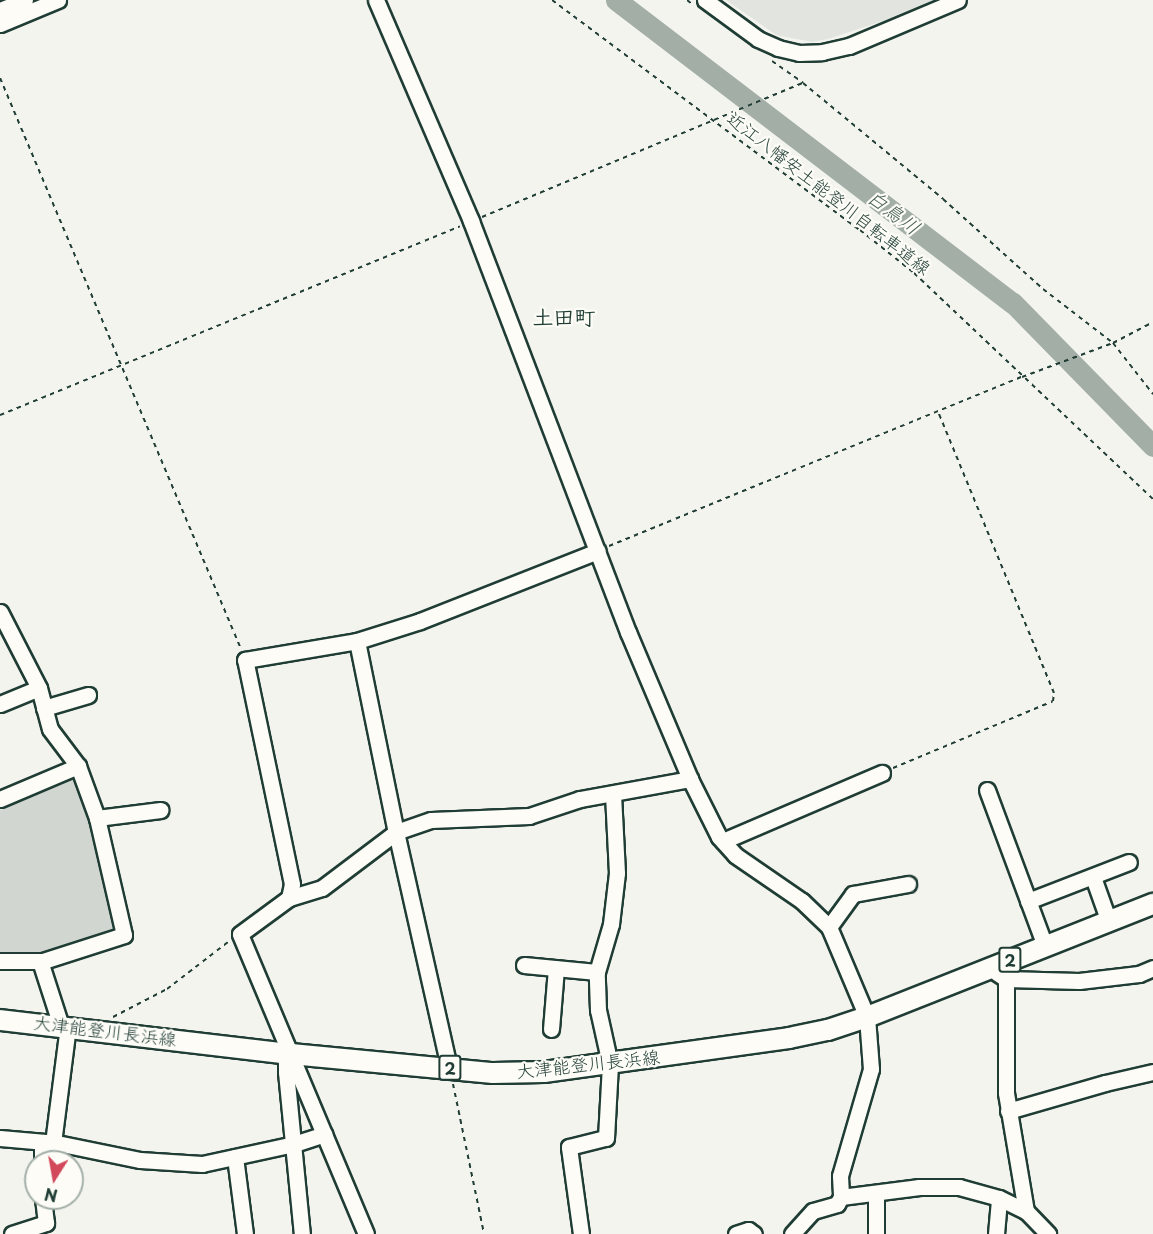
<!DOCTYPE html>
<meta charset="utf-8">
<style>
body{margin:0}
#map{position:relative;width:1153px;height:1234px;overflow:hidden;background:#f4f4ef;font-family:"Playpen Sans","Klee One",sans-serif}
div>[style]{position:absolute}
.built>*{inset:0;background:#e2e5df}
.green>*{inset:0;background:#d1d6d1}
.river>*{height:21px;margin:-10.5px;padding:0 10.5px;transform-origin:10.5px;border-radius:10.5px;background:#a3aea7}
.path>*{height:2px;margin-top:-1px;transform-origin:0;background:repeating-linear-gradient(90deg,#1f3d34 0 4.5px,transparent 0 9px)}
.roads{filter:drop-shadow(2px 0 #1f3d34) drop-shadow(-2px 0 #1f3d34) drop-shadow(0 2px #1f3d34) drop-shadow(0 -2px #1f3d34)}
.minor>*{height:15px;margin:-7.5px;padding:0 7.5px;transform-origin:7.5px;border-radius:7.5px;background:#fdfcf7}
.major>*{height:20px;margin:-10px;padding:0 10px;transform-origin:10px;border-radius:10px;background:#fdfcf7}
span{translate:-50% -50%;white-space:nowrap;text-align:center;line-height:1.15;-webkit-text-stroke:4.5px #fdfcf7;paint-order:stroke}
.shield-label span{padding:2px 4px;background:#fdfcf7;border:2px solid;border-radius:4px;-webkit-text-stroke-width:0}
.shield-label{font-size:16px;color:#1f3d34;font-weight:700}
.street-label{font-size:18px;color:#1f3d34}
.water-label{font-size:20px;color:#475f56;font-style:italic}
.quarter-label{font-size:21px;color:#1f3d34;font-weight:700}
.north{position:absolute;left:24px;top:1150px;width:60px;height:60px;box-sizing:border-box;background:#fdfcf7;border:2px solid #a4b0a9;border-radius:50%;rotate:191deg;font-size:16px;font-weight:700;line-height:24px;text-align:center;color:#1f3d34}
.north::after{content:'';display:block;margin:auto;width:21px;height:27px;background:#d1495b;clip-path:polygon(50% 0,100% 100%,50% 72%,0 100%)}
</style>
<div id="map">
<div class="built">
<div style="clip-path:polygon(726px 0,934px 0,886px 20px,828px 39px,812px 42px,776px 35px)"></div>
</div>
<div class="green">
<div style="clip-path:polygon(75px 779px,83px 779px,124px 929px,42px 959px,0 959px,0 810px)"></div>
</div>
<div class="river">
<div style="left:616px;top:0;width:499px;rotate:37.4deg"></div>
<div style="left:1013px;top:303px;width:200px;rotate:45.6deg"></div>
</div>
<div class="path">
<div style="left:552px;top:0;width:384px;rotate:36.8deg"></div>
<div style="left:860px;top:230px;width:69px;rotate:38.5deg"></div>
<div style="left:914px;top:273px;width:329px;rotate:43.4deg"></div>
<div style="left:687px;top:0;width:6px;rotate:39deg"></div>
<div style="left:772px;top:61px;width:38px;rotate:35deg"></div>
<div style="left:803px;top:83px;width:182px;rotate:39.6deg"></div>
<div style="left:943px;top:199px;width:135px;rotate:42deg"></div>
<div style="left:1043px;top:289px;width:88px;rotate:37.6deg"></div>
<div style="left:1113px;top:343px;width:65px;rotate:51.9deg"></div>
<div style="left:0;top:78px;width:620px;rotate:67.12deg"></div>
<div style="left:482px;top:217px;width:348px;rotate:-22.7deg"></div>
<div style="left:0;top:415px;width:497px;rotate:-22.3deg"></div>
<div style="left:609px;top:546px;width:446px;rotate:-22.3deg"></div>
<div style="left:1022px;top:377px;width:97px;rotate:-20.5deg"></div>
<div style="left:1113px;top:343px;width:45px;rotate:-27.7deg"></div>
<div style="left:893px;top:768px;width:173px;rotate:-22.7deg"></div>
<div style="left:1053px;top:701px;width:8px;rotate:-83deg"></div>
<div style="left:1054px;top:693px;width:304px;rotate:-112.4deg"></div>
<div style="left:113px;top:1017px;width:61px;rotate:-27.4deg"></div>
<div style="left:167px;top:989px;width:77px;rotate:-37.6deg"></div>
<div style="left:453px;top:1084px;width:153px;rotate:78.3deg"></div>
</div>
<div class="roads">
<div class="minor">
<div style="left:376px;top:0;width:241px;rotate:66.7deg"></div>
<div style="left:471px;top:221px;width:440px;rotate:69.1deg"></div>
<div style="left:628px;top:632px;width:160px;rotate:67.1deg"></div>
<div style="left:690px;top:779px;width:65px;rotate:63.4deg"></div>
<div style="left:719px;top:837px;width:24px;rotate:48deg"></div>
<div style="left:735px;top:855px;width:81px;rotate:34.5deg"></div>
<div style="left:802px;top:901px;width:37px;rotate:44deg"></div>
<div style="left:829px;top:927px;width:98px;rotate:67.1deg"></div>
<div style="left:867px;top:1017px;width:52px;rotate:85.6deg"></div>
<div style="left:871px;top:1069px;width:111px;rotate:106.2deg"></div>
<div style="left:840px;top:1176px;width:21px;rotate:87deg"></div>
<div style="left:841px;top:1197px;width:79px;rotate:-7.3deg"></div>
<div style="left:919px;top:1187px;width:40px"></div>
<div style="left:959px;top:1187px;width:41px;rotate:15.4deg"></div>
<div style="left:999px;top:1198px;width:30px;rotate:26deg"></div>
<div style="left:1026px;top:1211px;width:32px;rotate:46deg"></div>
<div style="left:705px;top:0;width:66px;rotate:36.3deg"></div>
<div style="left:758px;top:39px;width:22px;rotate:24deg"></div>
<div style="left:778px;top:48px;width:22px;rotate:13deg"></div>
<div style="left:799px;top:53px;width:23px;rotate:-2deg"></div>
<div style="left:822px;top:52px;width:28px;rotate:-13deg"></div>
<div style="left:849px;top:46px;width:118px;rotate:-22.9deg"></div>
<div style="left:0;top:10px;width:27px;rotate:-22deg"></div>
<div style="left:0;top:24px;width:63px;rotate:-22.5deg"></div>
<div style="left:0;top:612px;width:85px;rotate:62.8deg"></div>
<div style="left:39px;top:688px;width:42px;rotate:75deg"></div>
<div style="left:50px;top:729px;width:46px;rotate:52.9deg"></div>
<div style="left:78px;top:766px;width:55px;rotate:69.9deg"></div>
<div style="left:97px;top:818px;width:120px;rotate:77deg"></div>
<div style="left:124px;top:935px;width:85px;rotate:162.2deg"></div>
<div style="left:43px;top:961px;width:43px;rotate:180deg"></div>
<div style="left:357px;top:641px;width:195px;rotate:78.5deg"></div>
<div style="left:396px;top:832px;width:241px;rotate:77.3deg"></div>
<div style="left:0;top:704px;width:42px;rotate:-22.3deg"></div>
<div style="left:44px;top:708px;width:46px;rotate:-16.5deg"></div>
<div style="left:987px;top:790px;width:166px;rotate:69.6deg"></div>
<div style="left:0;top:799px;width:85px;rotate:-22.9deg"></div>
<div style="left:97px;top:818px;width:64px;rotate:-7.2deg"></div>
<div style="left:723px;top:841px;width:173px;rotate:-23.2deg"></div>
<div style="left:1093px;top:877px;width:48px;rotate:70.4deg"></div>
<div style="left:289px;top:898px;width:14px;rotate:-78deg"></div>
<div style="left:292px;top:884px;width:229px;rotate:-101.8deg"></div>
<div style="left:245px;top:660px;width:114px;rotate:-9.6deg"></div>
<div style="left:357px;top:641px;width:66px;rotate:-17.6deg"></div>
<div style="left:420px;top:621px;width:191px;rotate:-21.5deg"></div>
<div style="left:1028px;top:901px;width:108px;rotate:-21.1deg"></div>
<div style="left:829px;top:927px;width:41px;rotate:-54deg"></div>
<div style="left:853px;top:894px;width:56px;rotate:-10.3deg"></div>
<div style="left:40px;top:961px;width:68px;rotate:72.1deg"></div>
<div style="left:524px;top:965px;width:73px;rotate:5.5deg"></div>
<div style="left:997px;top:973px;width:11px;rotate:34deg"></div>
<div style="left:1006px;top:979px;width:73px;rotate:1.6deg"></div>
<div style="left:1079px;top:981px;width:60px;rotate:-6.7deg"></div>
<div style="left:1139px;top:974px;width:15px;rotate:-23deg"></div>
<div style="left:1006px;top:979px;width:114px;rotate:90deg"></div>
<div style="left:1006px;top:1093px;width:120px;rotate:80.4deg"></div>
<div style="left:551px;top:1029px;width:61px;rotate:-85.3deg"></div>
<div style="left:291px;top:1054px;width:9px;rotate:126deg"></div>
<div style="left:286px;top:1061px;width:11px;rotate:90deg"></div>
<div style="left:286px;top:1072px;width:163px;rotate:84.4deg"></div>
<div style="left:1008px;top:1111px;width:101px;rotate:-16.1deg"></div>
<div style="left:1105px;top:1083px;width:49px;rotate:-12.9deg"></div>
<div style="left:0;top:1138px;width:57px;rotate:5deg"></div>
<div style="left:57px;top:1143px;width:85px;rotate:11.6deg"></div>
<div style="left:140px;top:1160px;width:62px;rotate:3.7deg"></div>
<div style="left:202px;top:1164px;width:94px;rotate:-12.3deg"></div>
<div style="left:294px;top:1144px;width:32px;rotate:-18deg"></div>
<div style="left:53px;top:1143px;width:118px;rotate:-82.7deg"></div>
<div style="left:235px;top:1157px;width:78px;rotate:82.6deg"></div>
<div style="left:42px;top:1162px;width:20px;rotate:-90deg"></div>
<div style="left:12px;top:1234px;width:36px;rotate:-18deg"></div>
<div style="left:46px;top:1223px;width:25px;rotate:-97deg"></div>
<div style="left:366px;top:1234px;width:325px;rotate:-112.8deg"></div>
<div style="left:240px;top:934px;width:61px;rotate:-36.3deg"></div>
<div style="left:289px;top:898px;width:34px;rotate:-17deg"></div>
<div style="left:322px;top:888px;width:93px;rotate:-37.1deg"></div>
<div style="left:396px;top:832px;width:37px;rotate:-19deg"></div>
<div style="left:431px;top:820px;width:98px;rotate:-2.3deg"></div>
<div style="left:529px;top:816px;width:54px;rotate:-18.4deg"></div>
<div style="left:580px;top:799px;width:112px;rotate:-10.3deg"></div>
<div style="left:581px;top:1234px;width:88px;rotate:-97.9deg"></div>
<div style="left:569px;top:1147px;width:38px;rotate:-14deg"></div>
<div style="left:606px;top:1138px;width:74px;rotate:-86.9deg"></div>
<div style="left:610px;top:1064px;width:55px;rotate:-102.5deg"></div>
<div style="left:598px;top:1010px;width:38px;rotate:-92deg"></div>
<div style="left:597px;top:972px;width:50px;rotate:-73.7deg"></div>
<div style="left:611px;top:924px;width:51px;rotate:-83.3deg"></div>
<div style="left:617px;top:873px;width:78px;rotate:-92.9deg"></div>
<div style="left:736px;top:1234px;width:13px;rotate:-18deg"></div>
<div style="left:748px;top:1230px;width:7px;rotate:34deg"></div>
<div style="left:792px;top:1234px;width:31px;rotate:-48deg"></div>
<div style="left:813px;top:1211px;width:25px;rotate:-16deg"></div>
<div style="left:837px;top:1204px;width:8px;rotate:-60deg"></div>
<div style="left:876px;top:1234px;width:41px;rotate:-90deg"></div>
<div style="left:996px;top:1234px;width:36px;rotate:-85deg"></div>
</div>
<div class="major">
<div style="left:0;top:1020px;width:293px;rotate:6.7deg"></div>
<div style="left:291px;top:1054px;width:203px;rotate:5.4deg"></div>
<div style="left:493px;top:1073px;width:51px;rotate:-1.1deg"></div>
<div style="left:544px;top:1072px;width:247px;rotate:-7.9deg"></div>
<div style="left:789px;top:1038px;width:40px;rotate:-12deg"></div>
<div style="left:828px;top:1030px;width:41px;rotate:-18.4deg"></div>
<div style="left:867px;top:1017px;width:308px;rotate:-21.6deg"></div>
</div>
</div>
<div class="shield-label">
<span style="left:1010px;top:960px">2</span>
<span style="left:450px;top:1068px">2</span>
</div>
<div class="street-label">
<span style="left:829px;top:193px;rotate:38deg">近江八幡安土能登川自転車道線</span>
<span style="left:105px;top:1031px;rotate:7deg">大津能登川長浜線</span>
<span style="left:588px;top:1064px;rotate:-6deg">大津能登川長浜線</span>
</div>
<div class="water-label">
<span style="left:894px;top:212px;rotate:37deg">白鳥川</span>
</div>
<div class="quarter-label">
<span style="left:564px;top:316px">土田町</span>
</div>
<div class="north">N</div>
</div>
